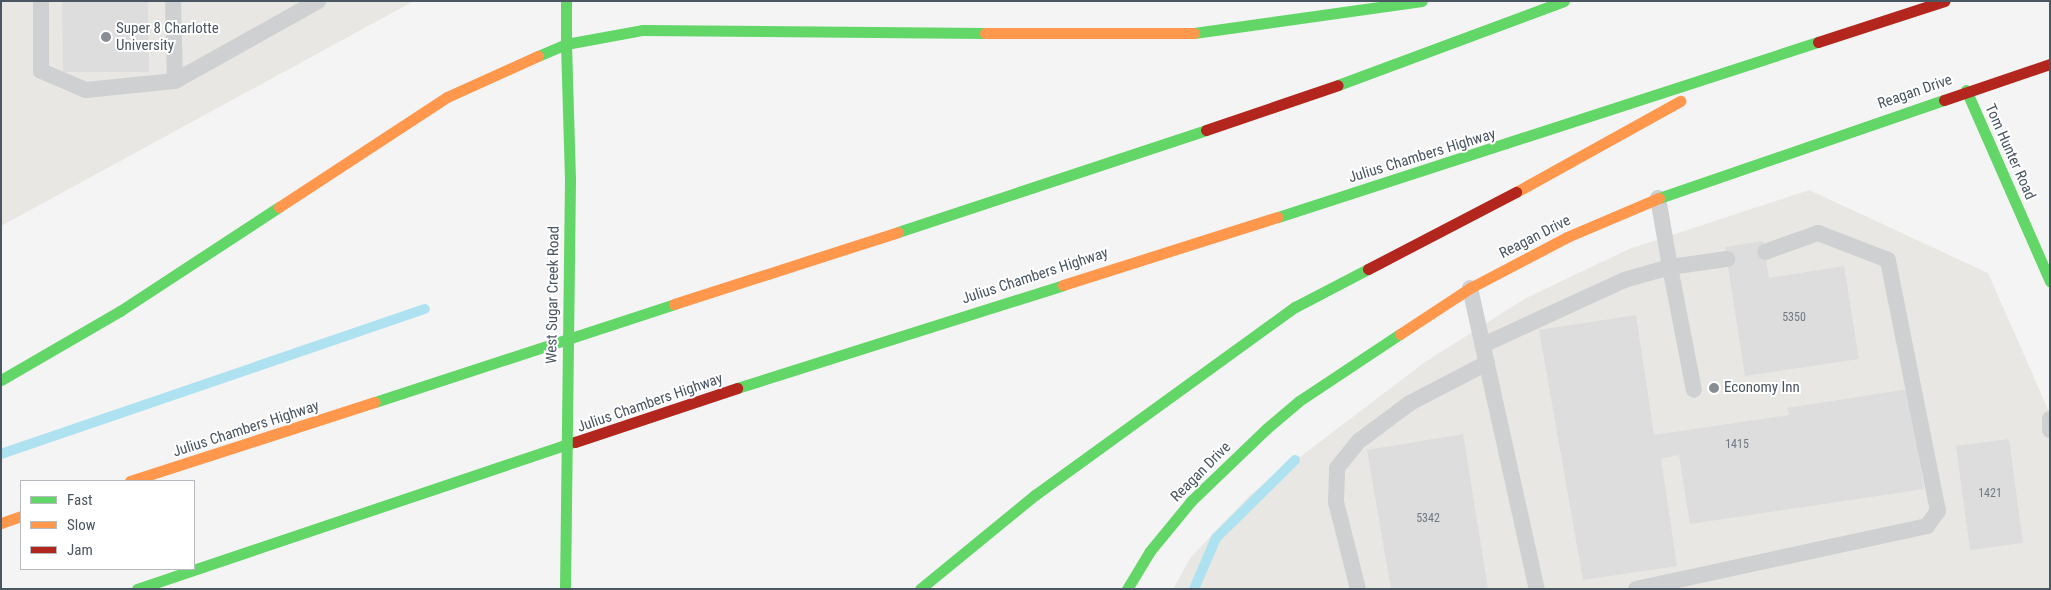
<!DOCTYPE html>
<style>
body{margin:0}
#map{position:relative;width:2051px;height:590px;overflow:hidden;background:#f4f4f4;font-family:"Roboto Condensed",sans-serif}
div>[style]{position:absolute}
.commercial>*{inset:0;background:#e8e7e3}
.stream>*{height:10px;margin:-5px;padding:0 5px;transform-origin:5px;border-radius:5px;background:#aee2f0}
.building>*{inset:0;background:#ddddde}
.lane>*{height:16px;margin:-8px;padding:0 8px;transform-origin:8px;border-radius:8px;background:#ced0d2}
.fast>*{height:11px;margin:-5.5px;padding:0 5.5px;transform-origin:5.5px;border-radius:5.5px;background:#63d668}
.slow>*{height:11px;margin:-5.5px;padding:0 5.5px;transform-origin:5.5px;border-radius:5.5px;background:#ff974d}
.jam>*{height:11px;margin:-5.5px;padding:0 5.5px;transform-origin:5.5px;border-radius:5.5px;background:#b3261e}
.fast-bridge>*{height:11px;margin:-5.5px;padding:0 5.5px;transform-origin:5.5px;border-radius:5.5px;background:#63d668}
.dots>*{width:14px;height:14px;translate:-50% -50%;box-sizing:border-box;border:2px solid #fff;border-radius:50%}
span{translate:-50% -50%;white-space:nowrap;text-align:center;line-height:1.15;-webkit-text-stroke:4px #fff;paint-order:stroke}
.number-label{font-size:12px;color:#707881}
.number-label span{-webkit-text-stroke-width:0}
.poi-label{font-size:15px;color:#4a5661}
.left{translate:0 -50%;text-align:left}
.street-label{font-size:15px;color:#4a5661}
.frame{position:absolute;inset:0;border:2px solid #4a5661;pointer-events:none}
.legend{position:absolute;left:20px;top:480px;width:175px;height:90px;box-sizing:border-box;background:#fff;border:1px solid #b7bbc0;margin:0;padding:6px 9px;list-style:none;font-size:15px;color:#4a5661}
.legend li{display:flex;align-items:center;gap:10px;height:25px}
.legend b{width:25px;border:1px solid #b7bbc0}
</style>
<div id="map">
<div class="commercial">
<div style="clip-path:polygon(1px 1px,414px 1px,1px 226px)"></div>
<div style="clip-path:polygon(1809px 190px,1988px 273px,2050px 414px,2050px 589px,1173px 589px,1191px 557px,1250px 495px,1425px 362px,1526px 298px,1629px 249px)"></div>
</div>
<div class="stream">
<div style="left:1px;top:454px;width:448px;rotate:-18.9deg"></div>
<div style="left:1194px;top:589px;width:56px;rotate:-66.7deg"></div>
<div style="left:1216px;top:538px;width:111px;rotate:-44.6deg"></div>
</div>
<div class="building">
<div style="clip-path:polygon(62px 1px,148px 1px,149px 72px,63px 72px)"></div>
<div style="clip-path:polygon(1763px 241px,1769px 278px,1844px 266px,1859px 359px,1745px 376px,1725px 247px)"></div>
<div style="clip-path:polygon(1636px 315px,1654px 435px,1789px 415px,1787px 408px,1909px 389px,1924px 489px,1690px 524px,1679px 455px,1661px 459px,1677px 566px,1583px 580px,1539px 330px)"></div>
<div style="clip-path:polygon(1463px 434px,1488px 589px,1391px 589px,1367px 450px)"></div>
<div style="clip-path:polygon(2009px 439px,2023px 543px,1970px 550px,1956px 446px)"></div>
</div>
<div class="lane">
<div style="left:41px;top:1px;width:70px;rotate:90deg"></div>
<div style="left:41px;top:71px;width:49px;rotate:22.9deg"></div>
<div style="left:86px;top:90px;width:89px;rotate:-5.8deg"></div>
<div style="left:173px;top:1px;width:80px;rotate:88.6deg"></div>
<div style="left:175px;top:81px;width:164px;rotate:-29.2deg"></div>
<div style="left:1658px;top:198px;width:70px;rotate:80.1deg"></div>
<div style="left:1670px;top:267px;width:58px;rotate:-8deg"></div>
<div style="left:1470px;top:288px;width:308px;rotate:77.5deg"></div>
<div style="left:1483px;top:345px;width:155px;rotate:-24.7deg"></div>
<div style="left:1624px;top:280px;width:48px;rotate:-15.8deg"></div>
<div style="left:1670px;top:267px;width:125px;rotate:79deg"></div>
<div style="left:2050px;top:419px;width:11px;rotate:90deg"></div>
<div style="left:1358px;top:589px;width:90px;rotate:-104.2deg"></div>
<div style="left:1336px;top:502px;width:34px;rotate:-88deg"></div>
<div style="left:1337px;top:468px;width:35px;rotate:-51deg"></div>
<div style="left:1359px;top:441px;width:64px;rotate:-36.7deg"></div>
<div style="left:1410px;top:403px;width:87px;rotate:-27.5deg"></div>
<div style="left:1636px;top:589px;width:298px;rotate:-12.2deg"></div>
<div style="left:1927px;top:526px;width:19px;rotate:-54deg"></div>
<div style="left:1938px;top:511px;width:256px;rotate:-101.3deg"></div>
<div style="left:1888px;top:260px;width:75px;rotate:-158.9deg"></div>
<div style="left:1818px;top:233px;width:56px;rotate:160.3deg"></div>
</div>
<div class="fast">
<div style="left:566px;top:1px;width:43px;rotate:90deg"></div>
<div style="left:1194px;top:33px;width:230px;rotate:-8deg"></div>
<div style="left:566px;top:44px;width:134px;rotate:88.3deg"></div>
<div style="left:538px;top:56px;width:30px;rotate:-23deg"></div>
<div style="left:566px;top:44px;width:77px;rotate:-10.4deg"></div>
<div style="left:642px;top:30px;width:343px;rotate:0.5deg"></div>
<div style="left:1338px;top:85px;width:241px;rotate:-20.4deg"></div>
<div style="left:1966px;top:90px;width:209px;rotate:66.3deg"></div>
<div style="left:1659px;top:198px;width:301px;rotate:-19deg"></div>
<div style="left:1278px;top:217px;width:568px;rotate:-17.96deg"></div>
<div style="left:898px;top:232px;width:324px;rotate:-18.3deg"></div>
<div style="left:1px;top:380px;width:138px;rotate:-30.1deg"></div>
<div style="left:120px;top:311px;width:190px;rotate:-33.2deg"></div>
<div style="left:737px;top:388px;width:342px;rotate:-17.5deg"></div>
<div style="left:375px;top:402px;width:315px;rotate:-18.1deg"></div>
<div style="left:137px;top:589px;width:462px;rotate:-18.6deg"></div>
<div style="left:920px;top:589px;width:149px;rotate:-39.3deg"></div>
<div style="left:1035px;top:495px;width:321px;rotate:-35.9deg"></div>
<div style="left:1295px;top:307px;width:82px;rotate:-27.5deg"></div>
<div style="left:1127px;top:589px;width:44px;rotate:-58.8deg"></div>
<div style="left:1150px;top:551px;width:65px;rotate:-50.6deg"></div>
<div style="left:1191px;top:501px;width:104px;rotate:-43.8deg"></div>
<div style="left:1266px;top:429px;width:43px;rotate:-40.3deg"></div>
<div style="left:1299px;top:401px;width:121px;rotate:-33.6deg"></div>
</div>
<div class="slow">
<div style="left:985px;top:33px;width:209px"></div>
<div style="left:1516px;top:192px;width:188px;rotate:-29deg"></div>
<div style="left:279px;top:207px;width:201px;rotate:-33.2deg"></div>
<div style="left:447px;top:97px;width:100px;rotate:-24.3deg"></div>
<div style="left:1063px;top:285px;width:225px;rotate:-17.6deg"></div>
<div style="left:674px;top:304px;width:235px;rotate:-17.8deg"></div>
<div style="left:1400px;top:334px;width:84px;rotate:-33.3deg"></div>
<div style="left:1470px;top:288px;width:110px;rotate:-27.7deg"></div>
<div style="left:1567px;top:237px;width:100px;rotate:-23deg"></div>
<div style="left:130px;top:481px;width:257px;rotate:-17.9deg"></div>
<div style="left:1px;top:523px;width:21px;rotate:-19deg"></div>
</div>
<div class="jam">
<div style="left:1818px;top:42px;width:133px;rotate:-18deg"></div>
<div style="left:1944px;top:100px;width:112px;rotate:-18.8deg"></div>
<div style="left:1206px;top:130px;width:139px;rotate:-18.8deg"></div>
<div style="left:1368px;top:269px;width:167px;rotate:-27.5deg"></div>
<div style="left:575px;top:442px;width:171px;rotate:-18.4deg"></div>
</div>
<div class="fast-bridge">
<div style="left:565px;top:589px;width:411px;rotate:-89.3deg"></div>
</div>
<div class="dots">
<div style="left:106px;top:37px;background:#868d94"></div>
<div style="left:1714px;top:388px;background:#868d94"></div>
</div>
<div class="number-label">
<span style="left:1794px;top:318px">5350</span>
<span style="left:1737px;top:445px">1415</span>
<span style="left:1990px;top:494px">1421</span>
<span style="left:1428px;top:519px">5342</span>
</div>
<div class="poi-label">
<span class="left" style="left:116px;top:37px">Super 8 Charlotte<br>University</span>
<span class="left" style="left:1724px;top:388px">Economy Inn</span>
</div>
<div class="street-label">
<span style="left:1915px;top:92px;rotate:-19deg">Reagan Drive</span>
<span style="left:2010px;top:152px;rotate:66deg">Tom Hunter Road</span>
<span style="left:1422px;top:156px;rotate:-17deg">Julius Chambers Highway</span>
<span style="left:1535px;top:237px;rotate:-27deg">Reagan Drive</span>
<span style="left:1035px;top:276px;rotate:-18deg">Julius Chambers Highway</span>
<span style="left:553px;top:295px;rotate:-89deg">West Sugar Creek Road</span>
<span style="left:650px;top:403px;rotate:-19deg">Julius Chambers Highway</span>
<span style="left:246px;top:429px;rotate:-18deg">Julius Chambers Highway</span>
<span style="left:1201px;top:472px;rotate:-45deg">Reagan Drive</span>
</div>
<div class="frame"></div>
<ul class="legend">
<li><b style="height:6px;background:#63d668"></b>Fast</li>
<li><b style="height:6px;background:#ff974d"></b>Slow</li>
<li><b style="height:6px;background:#b3261e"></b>Jam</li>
</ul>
</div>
